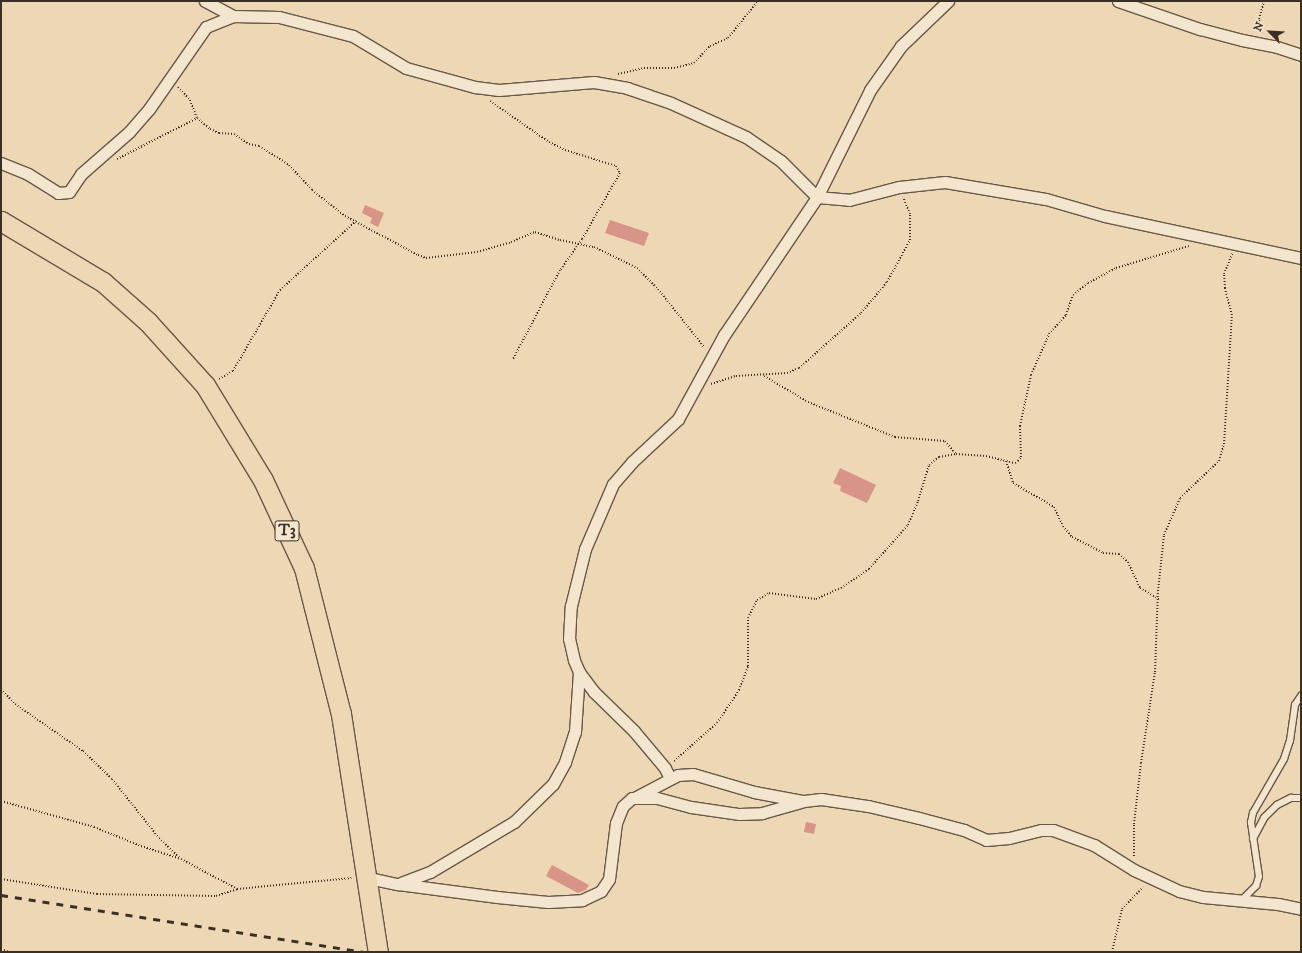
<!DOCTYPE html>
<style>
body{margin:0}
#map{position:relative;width:1302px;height:953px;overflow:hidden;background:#eed7b4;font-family:"IM FELL DW Pica",serif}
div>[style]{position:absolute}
.building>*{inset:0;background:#d89487}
.path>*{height:2px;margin-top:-1px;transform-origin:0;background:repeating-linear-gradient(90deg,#3a2f24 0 1px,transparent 0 3px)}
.roads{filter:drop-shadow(1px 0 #675948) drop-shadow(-1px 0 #675948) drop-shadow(0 1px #675948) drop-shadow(0 -1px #675948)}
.lane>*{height:5.5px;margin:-2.75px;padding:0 2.75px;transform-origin:2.75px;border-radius:2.75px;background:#f4e5ce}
.street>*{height:11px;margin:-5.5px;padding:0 5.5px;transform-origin:5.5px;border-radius:5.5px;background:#f4e5ce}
.highway>*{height:19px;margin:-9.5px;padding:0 9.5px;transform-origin:9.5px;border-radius:9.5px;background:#eed7b4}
.rail>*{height:3px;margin-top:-1.5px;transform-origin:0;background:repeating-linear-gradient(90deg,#3a2f24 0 7px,transparent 0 14px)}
span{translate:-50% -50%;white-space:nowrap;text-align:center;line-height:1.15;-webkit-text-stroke:3px #f4e5ce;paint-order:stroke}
.shield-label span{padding:1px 3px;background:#f4e5ce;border:1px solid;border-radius:3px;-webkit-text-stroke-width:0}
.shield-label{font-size:15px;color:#3a2f24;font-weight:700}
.frame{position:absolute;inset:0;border:2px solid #3a2f24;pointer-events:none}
.north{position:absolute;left:1250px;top:12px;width:40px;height:40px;-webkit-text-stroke:3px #f4e5ce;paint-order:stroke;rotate:295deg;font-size:11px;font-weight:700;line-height:16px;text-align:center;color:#3a2f24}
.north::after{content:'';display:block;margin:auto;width:14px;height:18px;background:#3a2f24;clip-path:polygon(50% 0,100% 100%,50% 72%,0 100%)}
</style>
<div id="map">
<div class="building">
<div style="clip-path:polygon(365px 205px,384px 213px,378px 227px,370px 223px,372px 218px,362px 213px)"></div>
<div style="clip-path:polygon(610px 220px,649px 233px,644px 246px,605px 233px)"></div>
<div style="clip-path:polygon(840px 468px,876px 485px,867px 503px,840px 491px,841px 486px,833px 483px)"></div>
<div style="clip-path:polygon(806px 822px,816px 824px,814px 834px,804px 832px)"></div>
<div style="clip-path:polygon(552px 865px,589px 885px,586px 890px,578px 893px,546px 876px)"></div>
</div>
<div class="path">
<div style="left:1261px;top:33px;width:14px;rotate:-98deg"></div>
<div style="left:1259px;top:19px;width:19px;rotate:-74deg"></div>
<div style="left:618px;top:74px;width:27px;rotate:-13deg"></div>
<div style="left:644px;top:68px;width:30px"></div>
<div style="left:674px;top:68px;width:21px;rotate:-14deg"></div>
<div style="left:694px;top:63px;width:23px;rotate:-47deg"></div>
<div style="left:710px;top:46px;width:20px;rotate:-24deg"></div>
<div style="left:728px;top:38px;width:48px;rotate:-51deg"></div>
<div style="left:178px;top:87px;width:18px;rotate:47deg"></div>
<div style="left:190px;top:100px;width:19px;rotate:69deg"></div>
<div style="left:197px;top:118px;width:17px;rotate:40deg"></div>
<div style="left:210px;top:129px;width:10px;rotate:24deg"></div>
<div style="left:219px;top:133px;width:15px;rotate:4deg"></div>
<div style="left:234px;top:134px;width:18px;rotate:34deg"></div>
<div style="left:249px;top:144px;width:10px;rotate:11deg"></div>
<div style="left:259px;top:146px;width:36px;rotate:32deg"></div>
<div style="left:289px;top:165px;width:34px;rotate:47deg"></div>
<div style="left:312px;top:190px;width:42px;rotate:38.2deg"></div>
<div style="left:345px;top:216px;width:83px;rotate:28.1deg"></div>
<div style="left:418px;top:255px;width:9px;rotate:21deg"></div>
<div style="left:426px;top:258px;width:51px;rotate:-6.7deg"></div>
<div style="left:477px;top:252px;width:35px;rotate:-16deg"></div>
<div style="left:511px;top:242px;width:26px;rotate:-23deg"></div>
<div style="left:535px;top:232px;width:26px;rotate:18deg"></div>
<div style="left:560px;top:240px;width:35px;rotate:12deg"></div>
<div style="left:594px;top:247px;width:48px;rotate:26deg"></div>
<div style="left:637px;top:268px;width:30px;rotate:45deg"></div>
<div style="left:658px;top:289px;width:74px;rotate:51.6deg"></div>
<div style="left:490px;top:101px;width:72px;rotate:34.8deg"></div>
<div style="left:549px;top:142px;width:18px;rotate:27deg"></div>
<div style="left:565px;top:150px;width:53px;rotate:17.4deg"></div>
<div style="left:616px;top:166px;width:8px;rotate:60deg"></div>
<div style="left:620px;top:173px;width:76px;rotate:119.9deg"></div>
<div style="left:582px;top:239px;width:38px;rotate:125deg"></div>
<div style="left:560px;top:270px;width:101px;rotate:117.8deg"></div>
<div style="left:117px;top:159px;width:90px;rotate:-27.1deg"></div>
<div style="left:764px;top:376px;width:51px;rotate:30.6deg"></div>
<div style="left:808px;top:402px;width:94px;rotate:21.9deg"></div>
<div style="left:895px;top:437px;width:50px;rotate:4.6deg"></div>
<div style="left:945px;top:441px;width:17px;rotate:50deg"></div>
<div style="left:219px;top:379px;width:16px;rotate:-30deg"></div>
<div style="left:233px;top:371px;width:94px;rotate:-59.9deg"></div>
<div style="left:280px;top:290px;width:103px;rotate:-42.2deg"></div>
<div style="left:711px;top:384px;width:26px;rotate:-18deg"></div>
<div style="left:736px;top:376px;width:51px;rotate:-3.4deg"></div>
<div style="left:787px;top:373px;width:13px;rotate:-23deg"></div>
<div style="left:799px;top:368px;width:83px;rotate:-41.6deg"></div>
<div style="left:861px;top:313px;width:40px;rotate:-50deg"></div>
<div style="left:887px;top:282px;width:48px;rotate:-61.3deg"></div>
<div style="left:910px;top:240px;width:26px;rotate:-90deg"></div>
<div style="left:910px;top:214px;width:18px;rotate:-112deg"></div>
<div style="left:1006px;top:461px;width:23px;rotate:72deg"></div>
<div style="left:1013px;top:483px;width:48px;rotate:30.3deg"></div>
<div style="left:1054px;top:507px;width:21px;rotate:65deg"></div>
<div style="left:1063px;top:526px;width:14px;rotate:51deg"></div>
<div style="left:1072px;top:537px;width:35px;rotate:27deg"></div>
<div style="left:1103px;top:553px;width:16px;rotate:4deg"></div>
<div style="left:1119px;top:554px;width:12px;rotate:42deg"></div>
<div style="left:1128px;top:562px;width:29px;rotate:65deg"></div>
<div style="left:1140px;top:588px;width:22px;rotate:30deg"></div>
<div style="left:1px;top:689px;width:21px;rotate:47deg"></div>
<div style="left:15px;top:704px;width:83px;rotate:34.7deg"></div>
<div style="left:83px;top:751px;width:40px;rotate:44deg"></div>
<div style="left:112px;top:779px;width:75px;rotate:51.5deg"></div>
<div style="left:159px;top:838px;width:29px;rotate:44deg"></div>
<div style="left:674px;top:761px;width:57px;rotate:-41.5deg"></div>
<div style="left:717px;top:723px;width:40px;rotate:-56deg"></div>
<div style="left:739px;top:690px;width:26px;rotate:-69deg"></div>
<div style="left:748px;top:666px;width:48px;rotate:-90deg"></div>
<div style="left:748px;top:618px;width:20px;rotate:-63deg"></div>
<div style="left:757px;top:600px;width:14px;rotate:-30deg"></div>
<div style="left:769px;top:593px;width:47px;rotate:7.3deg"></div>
<div style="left:816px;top:599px;width:27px;rotate:-24deg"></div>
<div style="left:841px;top:588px;width:34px;rotate:-34deg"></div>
<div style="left:869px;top:569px;width:59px;rotate:-48.4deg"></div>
<div style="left:908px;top:525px;width:26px;rotate:-67deg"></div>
<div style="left:918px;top:501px;width:38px;rotate:-73deg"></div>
<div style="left:929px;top:465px;width:13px;rotate:-39deg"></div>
<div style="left:939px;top:457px;width:17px;rotate:-10deg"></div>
<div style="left:956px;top:454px;width:30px;rotate:4deg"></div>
<div style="left:986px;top:456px;width:30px;rotate:14deg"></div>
<div style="left:1015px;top:463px;width:4px;rotate:-34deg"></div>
<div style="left:1018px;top:461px;width:5px;rotate:-53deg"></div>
<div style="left:1021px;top:457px;width:31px;rotate:-92deg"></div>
<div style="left:1020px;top:426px;width:52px;rotate:-77.8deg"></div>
<div style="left:1031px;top:375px;width:45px;rotate:-66.3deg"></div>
<div style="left:1049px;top:334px;width:25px;rotate:-48deg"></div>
<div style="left:1066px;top:315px;width:21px;rotate:-71deg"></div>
<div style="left:1073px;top:295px;width:19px;rotate:-39deg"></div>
<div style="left:1088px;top:283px;width:32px;rotate:-28deg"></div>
<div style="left:1116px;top:268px;width:76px;rotate:-16.8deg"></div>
<div style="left:1px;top:801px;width:97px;rotate:15.6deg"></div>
<div style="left:94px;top:827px;width:51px;rotate:22deg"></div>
<div style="left:141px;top:846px;width:42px;rotate:18deg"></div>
<div style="left:181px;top:859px;width:64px;rotate:28.2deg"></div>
<div style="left:1134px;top:856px;width:32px;rotate:-90deg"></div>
<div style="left:1134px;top:824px;width:61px;rotate:-83.5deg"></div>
<div style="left:1141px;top:763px;width:92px;rotate:-81.3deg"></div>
<div style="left:1155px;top:672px;width:81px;rotate:-87.9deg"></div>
<div style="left:1158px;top:591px;width:56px;rotate:-83.9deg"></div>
<div style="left:1164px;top:535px;width:40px;rotate:-66.6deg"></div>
<div style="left:1180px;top:498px;width:54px;rotate:-43.5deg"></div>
<div style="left:1219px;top:461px;width:18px;rotate:-74deg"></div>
<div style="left:1224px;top:444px;width:129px;rotate:-86.5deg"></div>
<div style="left:1232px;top:315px;width:28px;rotate:-105deg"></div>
<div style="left:1225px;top:288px;width:14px;rotate:-94deg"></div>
<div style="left:1224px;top:274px;width:22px;rotate:-68deg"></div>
<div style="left:1px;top:879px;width:97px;rotate:8.9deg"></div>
<div style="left:97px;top:894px;width:119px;rotate:1deg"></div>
<div style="left:216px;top:896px;width:22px;rotate:-18deg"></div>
<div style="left:237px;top:889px;width:115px;rotate:-5.5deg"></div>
<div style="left:1px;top:949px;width:9px;rotate:21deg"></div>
<div style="left:1112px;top:952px;width:44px;rotate:-76.9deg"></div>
<div style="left:1122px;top:909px;width:30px;rotate:-46deg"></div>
</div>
<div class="roads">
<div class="lane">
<div style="left:1253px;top:839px;width:24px;rotate:-62deg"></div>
<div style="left:1264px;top:818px;width:18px;rotate:-45deg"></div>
<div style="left:1277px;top:805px;width:16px;rotate:-27deg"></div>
<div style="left:1291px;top:798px;width:10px"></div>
<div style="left:1242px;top:900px;width:20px;rotate:-45deg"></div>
<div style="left:1256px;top:886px;width:9px;rotate:-72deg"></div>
<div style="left:1259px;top:877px;width:55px;rotate:-98.4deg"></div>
<div style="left:1251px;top:823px;width:10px;rotate:-79deg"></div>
<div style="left:1253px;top:813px;width:62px;rotate:-60.1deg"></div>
<div style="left:1284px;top:759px;width:19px;rotate:-72deg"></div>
<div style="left:1290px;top:741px;width:36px;rotate:-82deg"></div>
<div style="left:1295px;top:705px;width:11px;rotate:-56deg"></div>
</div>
<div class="street">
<div style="left:205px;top:1px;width:32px;rotate:28deg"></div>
<div style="left:1118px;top:1px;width:87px;rotate:18.9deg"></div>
<div style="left:1200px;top:29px;width:43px;rotate:14.7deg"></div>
<div style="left:1242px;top:40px;width:33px;rotate:11deg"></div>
<div style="left:1274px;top:46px;width:28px;rotate:18deg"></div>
<div style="left:1px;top:163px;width:29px;rotate:22deg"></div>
<div style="left:28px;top:174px;width:36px;rotate:32deg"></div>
<div style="left:58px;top:193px;width:11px;rotate:-5deg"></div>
<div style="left:69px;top:192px;width:22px;rotate:-56deg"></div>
<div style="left:81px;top:174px;width:64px;rotate:-41.2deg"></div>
<div style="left:129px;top:132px;width:30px;rotate:-49deg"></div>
<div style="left:149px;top:109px;width:100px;rotate:-55.2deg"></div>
<div style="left:206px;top:27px;width:29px;rotate:-22deg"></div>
<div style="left:233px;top:16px;width:46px;rotate:1.2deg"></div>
<div style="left:279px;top:17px;width:76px;rotate:14.4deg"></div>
<div style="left:353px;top:36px;width:62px;rotate:31.1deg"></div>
<div style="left:406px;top:68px;width:72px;rotate:15.4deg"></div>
<div style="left:475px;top:87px;width:24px;rotate:7deg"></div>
<div style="left:499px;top:90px;width:95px;rotate:-4.8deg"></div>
<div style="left:594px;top:82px;width:34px;rotate:10deg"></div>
<div style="left:627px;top:88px;width:46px;rotate:18.8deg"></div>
<div style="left:671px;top:103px;width:82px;rotate:24.4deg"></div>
<div style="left:746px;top:137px;width:42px;rotate:34.4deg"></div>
<div style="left:781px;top:161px;width:51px;rotate:45deg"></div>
<div style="left:817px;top:197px;width:32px;rotate:5deg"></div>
<div style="left:849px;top:200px;width:52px;rotate:-14.6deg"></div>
<div style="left:899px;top:187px;width:46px;rotate:-6.2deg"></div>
<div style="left:945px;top:182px;width:102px;rotate:9.6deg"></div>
<div style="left:1046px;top:199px;width:61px;rotate:16.1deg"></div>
<div style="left:1105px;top:216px;width:200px;rotate:12.1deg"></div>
<div style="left:670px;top:778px;width:11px;rotate:-117deg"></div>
<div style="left:665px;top:768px;width:48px;rotate:-130deg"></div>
<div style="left:634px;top:731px;width:56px;rotate:-135.7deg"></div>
<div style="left:594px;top:692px;width:25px;rotate:-127deg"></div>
<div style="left:579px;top:672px;width:13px;rotate:-113deg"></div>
<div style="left:574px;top:660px;width:22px;rotate:-103deg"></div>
<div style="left:569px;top:639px;width:33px;rotate:-87deg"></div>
<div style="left:571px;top:606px;width:59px;rotate:-76.2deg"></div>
<div style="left:585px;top:549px;width:71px;rotate:-66.7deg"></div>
<div style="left:613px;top:484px;width:29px;rotate:-49deg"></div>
<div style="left:632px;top:462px;width:63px;rotate:-43.1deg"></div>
<div style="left:678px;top:419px;width:96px;rotate:-61.3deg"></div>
<div style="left:724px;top:335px;width:166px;rotate:-56deg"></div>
<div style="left:817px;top:197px;width:119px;rotate:-63.6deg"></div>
<div style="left:870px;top:90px;width:54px;rotate:-54.8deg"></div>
<div style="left:901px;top:46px;width:65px;rotate:-43.8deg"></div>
<div style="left:636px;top:797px;width:47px;rotate:-27.6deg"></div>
<div style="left:678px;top:775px;width:15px;rotate:-4deg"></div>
<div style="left:693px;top:774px;width:64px;rotate:16.4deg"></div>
<div style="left:754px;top:792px;width:49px;rotate:10.6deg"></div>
<div style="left:364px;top:877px;width:35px;rotate:12deg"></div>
<div style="left:398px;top:884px;width:100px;rotate:7.5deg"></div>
<div style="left:497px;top:897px;width:51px;rotate:5.6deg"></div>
<div style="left:548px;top:902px;width:34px;rotate:-3deg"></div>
<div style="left:582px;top:900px;width:21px;rotate:-25deg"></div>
<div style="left:601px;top:891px;width:14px;rotate:-56deg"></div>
<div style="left:609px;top:879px;width:56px;rotate:-82.9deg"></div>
<div style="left:616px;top:823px;width:18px;rotate:-68deg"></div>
<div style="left:623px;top:806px;width:12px;rotate:-42deg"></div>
<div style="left:632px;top:798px;width:25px"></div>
<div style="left:657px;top:798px;width:35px;rotate:15deg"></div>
<div style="left:691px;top:807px;width:49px;rotate:8.3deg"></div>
<div style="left:739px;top:814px;width:23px;rotate:-2deg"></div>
<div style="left:762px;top:813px;width:44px;rotate:-15.9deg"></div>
<div style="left:804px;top:801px;width:17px;rotate:-7deg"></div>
<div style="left:821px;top:799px;width:48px;rotate:8.5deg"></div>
<div style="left:868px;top:806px;width:52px;rotate:13.2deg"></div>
<div style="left:919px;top:818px;width:47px;rotate:14.9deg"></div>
<div style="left:964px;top:830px;width:24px;rotate:24deg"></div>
<div style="left:986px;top:840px;width:23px;rotate:-5deg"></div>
<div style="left:1009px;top:838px;width:33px;rotate:-14deg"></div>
<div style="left:1041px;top:830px;width:12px"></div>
<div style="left:1053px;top:830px;width:44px;rotate:20.1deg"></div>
<div style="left:1094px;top:845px;width:47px;rotate:32deg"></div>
<div style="left:1134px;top:870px;width:50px;rotate:25deg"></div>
<div style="left:1179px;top:891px;width:25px;rotate:14deg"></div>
<div style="left:1203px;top:897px;width:75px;rotate:5.3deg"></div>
<div style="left:1278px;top:904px;width:24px;rotate:12deg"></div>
<div style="left:401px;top:883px;width:31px;rotate:-21deg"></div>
<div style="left:430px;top:872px;width:98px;rotate:-30.8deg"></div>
<div style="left:514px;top:822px;width:54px;rotate:-44.3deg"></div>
<div style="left:553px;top:784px;width:25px;rotate:-61deg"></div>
<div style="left:565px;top:762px;width:32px;rotate:-72deg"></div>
<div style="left:575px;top:732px;width:60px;rotate:-86.2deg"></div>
</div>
<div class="highway">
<div style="left:1px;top:221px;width:119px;rotate:30.9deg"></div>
<div style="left:103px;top:282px;width:60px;rotate:41.6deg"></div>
<div style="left:148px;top:322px;width:85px;rotate:47.9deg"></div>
<div style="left:205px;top:385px;width:111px;rotate:58.6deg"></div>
<div style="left:263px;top:480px;width:97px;rotate:65deg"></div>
<div style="left:304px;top:568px;width:151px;rotate:75.8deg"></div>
<div style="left:341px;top:714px;width:241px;rotate:81.2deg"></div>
</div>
</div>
<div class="rail">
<div style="left:1px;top:895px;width:366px;rotate:8.9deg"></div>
</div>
<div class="shield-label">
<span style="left:287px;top:531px">T3</span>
</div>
<div class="frame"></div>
<div class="north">N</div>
</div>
